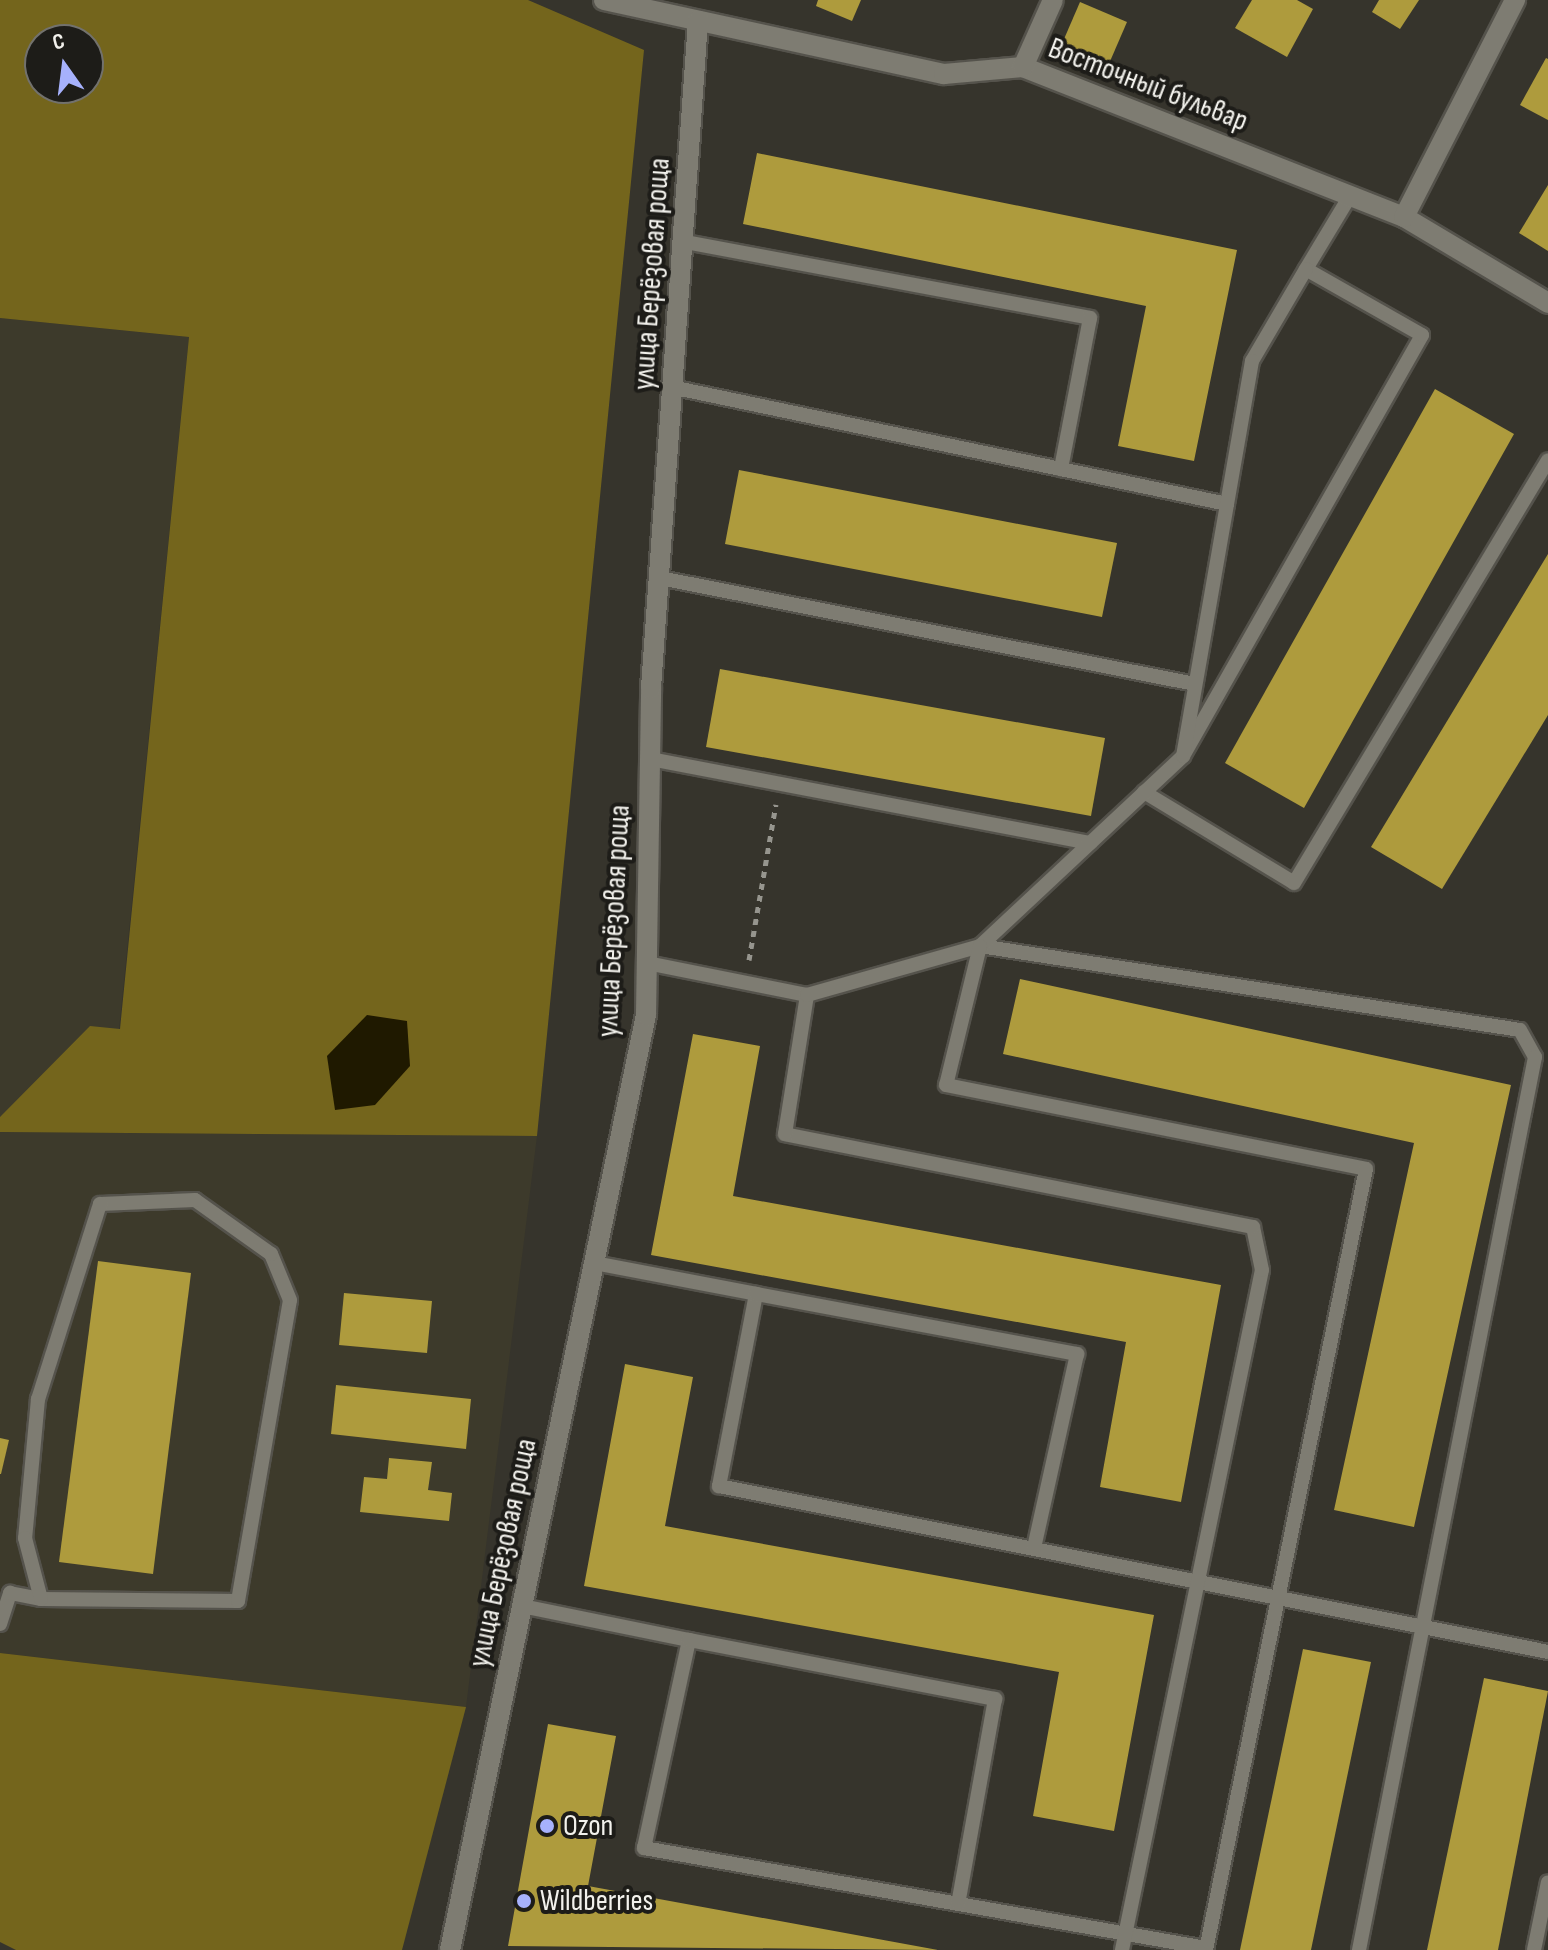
<!DOCTYPE html>
<meta charset="utf-8">
<style>
body{margin:0}
#map{position:relative;width:1548px;height:1950px;overflow:hidden;background:#36342c;font-family:"Sofia Sans Condensed",sans-serif}
div>[style]{position:absolute}
.built>*{inset:0;background:#3d3a2b}
.forest>*{inset:0;background:#74651c}
.water>*{inset:0;background:#1f1900}
.building>*{inset:0;background:#ae9b3d}
.path>*{height:5px;margin-top:-2.5px;transform-origin:0;background:repeating-linear-gradient(90deg,#96958e 0 6px,transparent 0 12px)}
.roads{filter:drop-shadow(2px 0 #55534c) drop-shadow(-2px 0 #55534c) drop-shadow(0 2px #55534c) drop-shadow(0 -2px #55534c)}
.lane>*{height:14px;margin:-7px;padding:0 7px;transform-origin:7px;border-radius:7px;background:#7e7c72}
.street>*{height:20px;margin:-10px;padding:0 10px;transform-origin:10px;border-radius:10px;background:#7e7c72}
.dots>*{width:22px;height:22px;translate:-50% -50%;box-sizing:border-box;border:4px solid #1d1c18;border-radius:50%}
span{translate:-50% -50%;white-space:nowrap;text-align:center;line-height:1.15;-webkit-text-stroke:8px #1d1c18;paint-order:stroke}
.street-label{font-size:30px;color:#f2f1ec}
.poi-label{font-size:30px;color:#f2f1ec}
.left{translate:0 -50%;text-align:left}
.north{position:absolute;left:24px;top:24px;width:80px;height:80px;box-sizing:border-box;background:#1d1c18;border:2px solid #72716d;border-radius:50%;rotate:346deg;font-size:22px;font-weight:700;line-height:32px;text-align:center;color:#f2f1ec}
.north::after{content:'';display:block;margin:auto;width:28px;height:36px;background:#a6b1fc;clip-path:polygon(50% 0,100% 100%,50% 72%,0 100%)}
</style>
<div id="map">
<div class="built">
<div style="clip-path:polygon(0 318px,189px 337px,119px 1030px,0 1117px)"></div>
<div style="clip-path:polygon(0 1132px,537px 1136px,466px 1707px,0 1653px)"></div>
</div>
<div class="forest">
<div style="clip-path:polygon(evenodd,0 0,528px 0,644px 50px,537px 1136px,0 1132px,0 1117px,90px 1026px,120px 1029px,189px 337px,0 318px,0 0,40px 40px,88px 40px,88px 88px,40px 88px,40px 40px)"></div>
<div style="clip-path:polygon(0 1653px,466px 1707px,402px 1950px,16px 1950px,0 1942px)"></div>
</div>
<div class="water">
<div style="clip-path:polygon(367px 1015px,407px 1021px,410px 1066px,375px 1105px,335px 1110px,327px 1056px)"></div>
</div>
<div class="building">
<div style="clip-path:polygon(818px 0,861px 0,852px 21px,816px 6px)"></div>
<div style="clip-path:polygon(1252px 0,1297px 0,1313px 9px,1287px 57px,1235px 28px)"></div>
<div style="clip-path:polygon(1379px 0,1419px 0,1400px 29px,1372px 12px)"></div>
<div style="clip-path:polygon(1080px 2px,1127px 22px,1108px 66px,1061px 46px)"></div>
<div style="clip-path:polygon(1546px 58px,1548px 59px,1548px 120px,1520px 105px)"></div>
<div style="clip-path:polygon(757px 153px,1237px 250px,1194px 461px,1118px 446px,1146px 306px,743px 224px)"></div>
<div style="clip-path:polygon(1548px 185px,1548px 251px,1519px 233px)"></div>
<div style="clip-path:polygon(1435px 389px,1514px 434px,1304px 808px,1225px 763px)"></div>
<div style="clip-path:polygon(739px 470px,1117px 543px,1102px 617px,725px 544px)"></div>
<div style="clip-path:polygon(1548px 554px,1548px 715px,1442px 889px,1371px 847px)"></div>
<div style="clip-path:polygon(720px 669px,1105px 738px,1091px 816px,706px 747px)"></div>
<div style="clip-path:polygon(1020px 979px,1511px 1085px,1414px 1527px,1334px 1510px,1414px 1143px,1003px 1054px)"></div>
<div style="clip-path:polygon(693px 1034px,760px 1046px,733px 1196px,1221px 1285px,1181px 1502px,1100px 1487px,1126px 1342px,651px 1255px)"></div>
<div style="clip-path:polygon(98px 1261px,191px 1273px,153px 1574px,59px 1562px)"></div>
<div style="clip-path:polygon(344px 1293px,432px 1301px,427px 1353px,339px 1345px)"></div>
<div style="clip-path:polygon(625px 1364px,693px 1377px,665px 1526px,1154px 1615px,1114px 1831px,1033px 1816px,1059px 1672px,584px 1586px)"></div>
<div style="clip-path:polygon(336px 1385px,471px 1399px,466px 1449px,331px 1434px)"></div>
<div style="clip-path:polygon(0 1438px,9px 1440px,1px 1474px,0 1474px)"></div>
<div style="clip-path:polygon(389px 1458px,432px 1462px,428px 1490px,452px 1493px,449px 1521px,360px 1512px,364px 1477px,387px 1479px)"></div>
<div style="clip-path:polygon(1303px 1649px,1371px 1662px,1311px 1950px,1240px 1950px)"></div>
<div style="clip-path:polygon(1484px 1678px,1548px 1691px,1498px 1950px,1427px 1950px)"></div>
<div style="clip-path:polygon(548px 1724px,616px 1736px,588px 1886px,938px 1950px,508px 1946px)"></div>
</div>
<div class="path">
<div style="left:749px;top:960px;width:158px;rotate:-80.2deg"></div>
</div>
<div class="roads">
<div class="lane">
<div style="left:685px;top:242px;width:412px;rotate:10.6deg"></div>
<div style="left:1090px;top:318px;width:154px;rotate:100.9deg"></div>
<div style="left:1306px;top:269px;width:85px;rotate:-58.9deg"></div>
<div style="left:676px;top:388px;width:563px;rotate:11.89deg"></div>
<div style="left:660px;top:578px;width:545px;rotate:11.21deg"></div>
<div style="left:650px;top:759px;width:448px;rotate:10.8deg"></div>
<div style="left:1144px;top:792px;width:175px;rotate:31.2deg"></div>
<div style="left:1294px;top:883px;width:493px;rotate:-59deg"></div>
<div style="left:980px;top:946px;width:546px;rotate:8.84deg"></div>
<div style="left:1520px;top:1030px;width:31px;rotate:61deg"></div>
<div style="left:1535px;top:1057px;width:910px;rotate:101.15deg"></div>
<div style="left:980px;top:946px;width:278px;rotate:-43.1deg"></div>
<div style="left:1183px;top:756px;width:484px;rotate:-60.4deg"></div>
<div style="left:1422px;top:335px;width:133px;rotate:-150.4deg"></div>
<div style="left:1306px;top:269px;width:107px;rotate:120.4deg"></div>
<div style="left:1252px;top:361px;width:401px;rotate:99.9deg"></div>
<div style="left:647px;top:963px;width:163px;rotate:11.3deg"></div>
<div style="left:594px;top:1263px;width:165px;rotate:10.8deg"></div>
<div style="left:756px;top:1294px;width:196px;rotate:100.9deg"></div>
<div style="left:719px;top:1486px;width:845px;rotate:11.32deg"></div>
<div style="left:756px;top:1294px;width:327px;rotate:10.6deg"></div>
<div style="left:1077px;top:1354px;width:199px;rotate:102.5deg"></div>
<div style="left:522px;top:1606px;width:170px;rotate:11.5deg"></div>
<div style="left:689px;top:1640px;width:213px;rotate:102.2deg"></div>
<div style="left:644px;top:1848px;width:571px;rotate:10.09deg"></div>
<div style="left:0;top:1624px;width:33px;rotate:-72deg"></div>
<div style="left:10px;top:1593px;width:32px;rotate:11deg"></div>
<div style="left:41px;top:1599px;width:197px;rotate:0.6deg"></div>
<div style="left:238px;top:1601px;width:305px;rotate:-80.2deg"></div>
<div style="left:290px;top:1300px;width:50px;rotate:-112.4deg"></div>
<div style="left:271px;top:1254px;width:93px;rotate:-144.6deg"></div>
<div style="left:195px;top:1200px;width:95px;rotate:177.6deg"></div>
<div style="left:100px;top:1204px;width:205px;rotate:107.6deg"></div>
<div style="left:38px;top:1399px;width:140px;rotate:95.3deg"></div>
<div style="left:25px;top:1538px;width:63px;rotate:75.3deg"></div>
<div style="left:689px;top:1640px;width:312px;rotate:10.9deg"></div>
<div style="left:995px;top:1699px;width:208px;rotate:100.2deg"></div>
<div style="left:1122px;top:1950px;width:694px;rotate:-78.37deg"></div>
<div style="left:1262px;top:1270px;width:44px;rotate:-101.8deg"></div>
<div style="left:1253px;top:1227px;width:477px;rotate:-168.8deg"></div>
<div style="left:785px;top:1134px;width:141px;rotate:-81deg"></div>
<div style="left:807px;top:995px;width:180px;rotate:-15.8deg"></div>
<div style="left:980px;top:946px;width:143px;rotate:103.7deg"></div>
<div style="left:946px;top:1085px;width:428px;rotate:11.3deg"></div>
<div style="left:1366px;top:1169px;width:797px;rotate:101.58deg"></div>
<div style="left:1534px;top:1950px;width:69px;rotate:-78.4deg"></div>
</div>
<div class="street">
<div style="left:604px;top:0;width:348px;rotate:12.3deg"></div>
<div style="left:944px;top:74px;width:79px;rotate:-5.1deg"></div>
<div style="left:1023px;top:67px;width:409px;rotate:21.5deg"></div>
<div style="left:1404px;top:217px;width:168px;rotate:30.8deg"></div>
<div style="left:1023px;top:67px;width:73px;rotate:-65.9deg"></div>
<div style="left:1404px;top:217px;width:244px;rotate:-62.9deg"></div>
<div style="left:450px;top:1950px;width:955px;rotate:-78.16deg"></div>
<div style="left:646px;top:1015px;width:327px;rotate:-89.1deg"></div>
<div style="left:651px;top:688px;width:669px;rotate:-85.97deg"></div>
</div>
</div>
<div class="dots">
<div style="left:547px;top:1826px;background:#a6b1fc"></div>
<div style="left:524px;top:1901px;background:#a6b1fc"></div>
</div>
<div class="street-label">
<span style="left:1148px;top:85px;rotate:21deg">Восточный бульвар</span>
<span style="left:652px;top:274px;rotate:-86deg">улица Берёзовая роща</span>
<span style="left:614px;top:921px;rotate:-87deg">улица Берёзовая роща</span>
<span style="left:503px;top:1553px;rotate:-78deg">улица Берёзовая роща</span>
</div>
<div class="poi-label">
<span class="left" style="left:563px;top:1826px">Ozon</span>
<span class="left" style="left:540px;top:1901px">Wildberries</span>
</div>
<div class="north">С</div>
</div>
